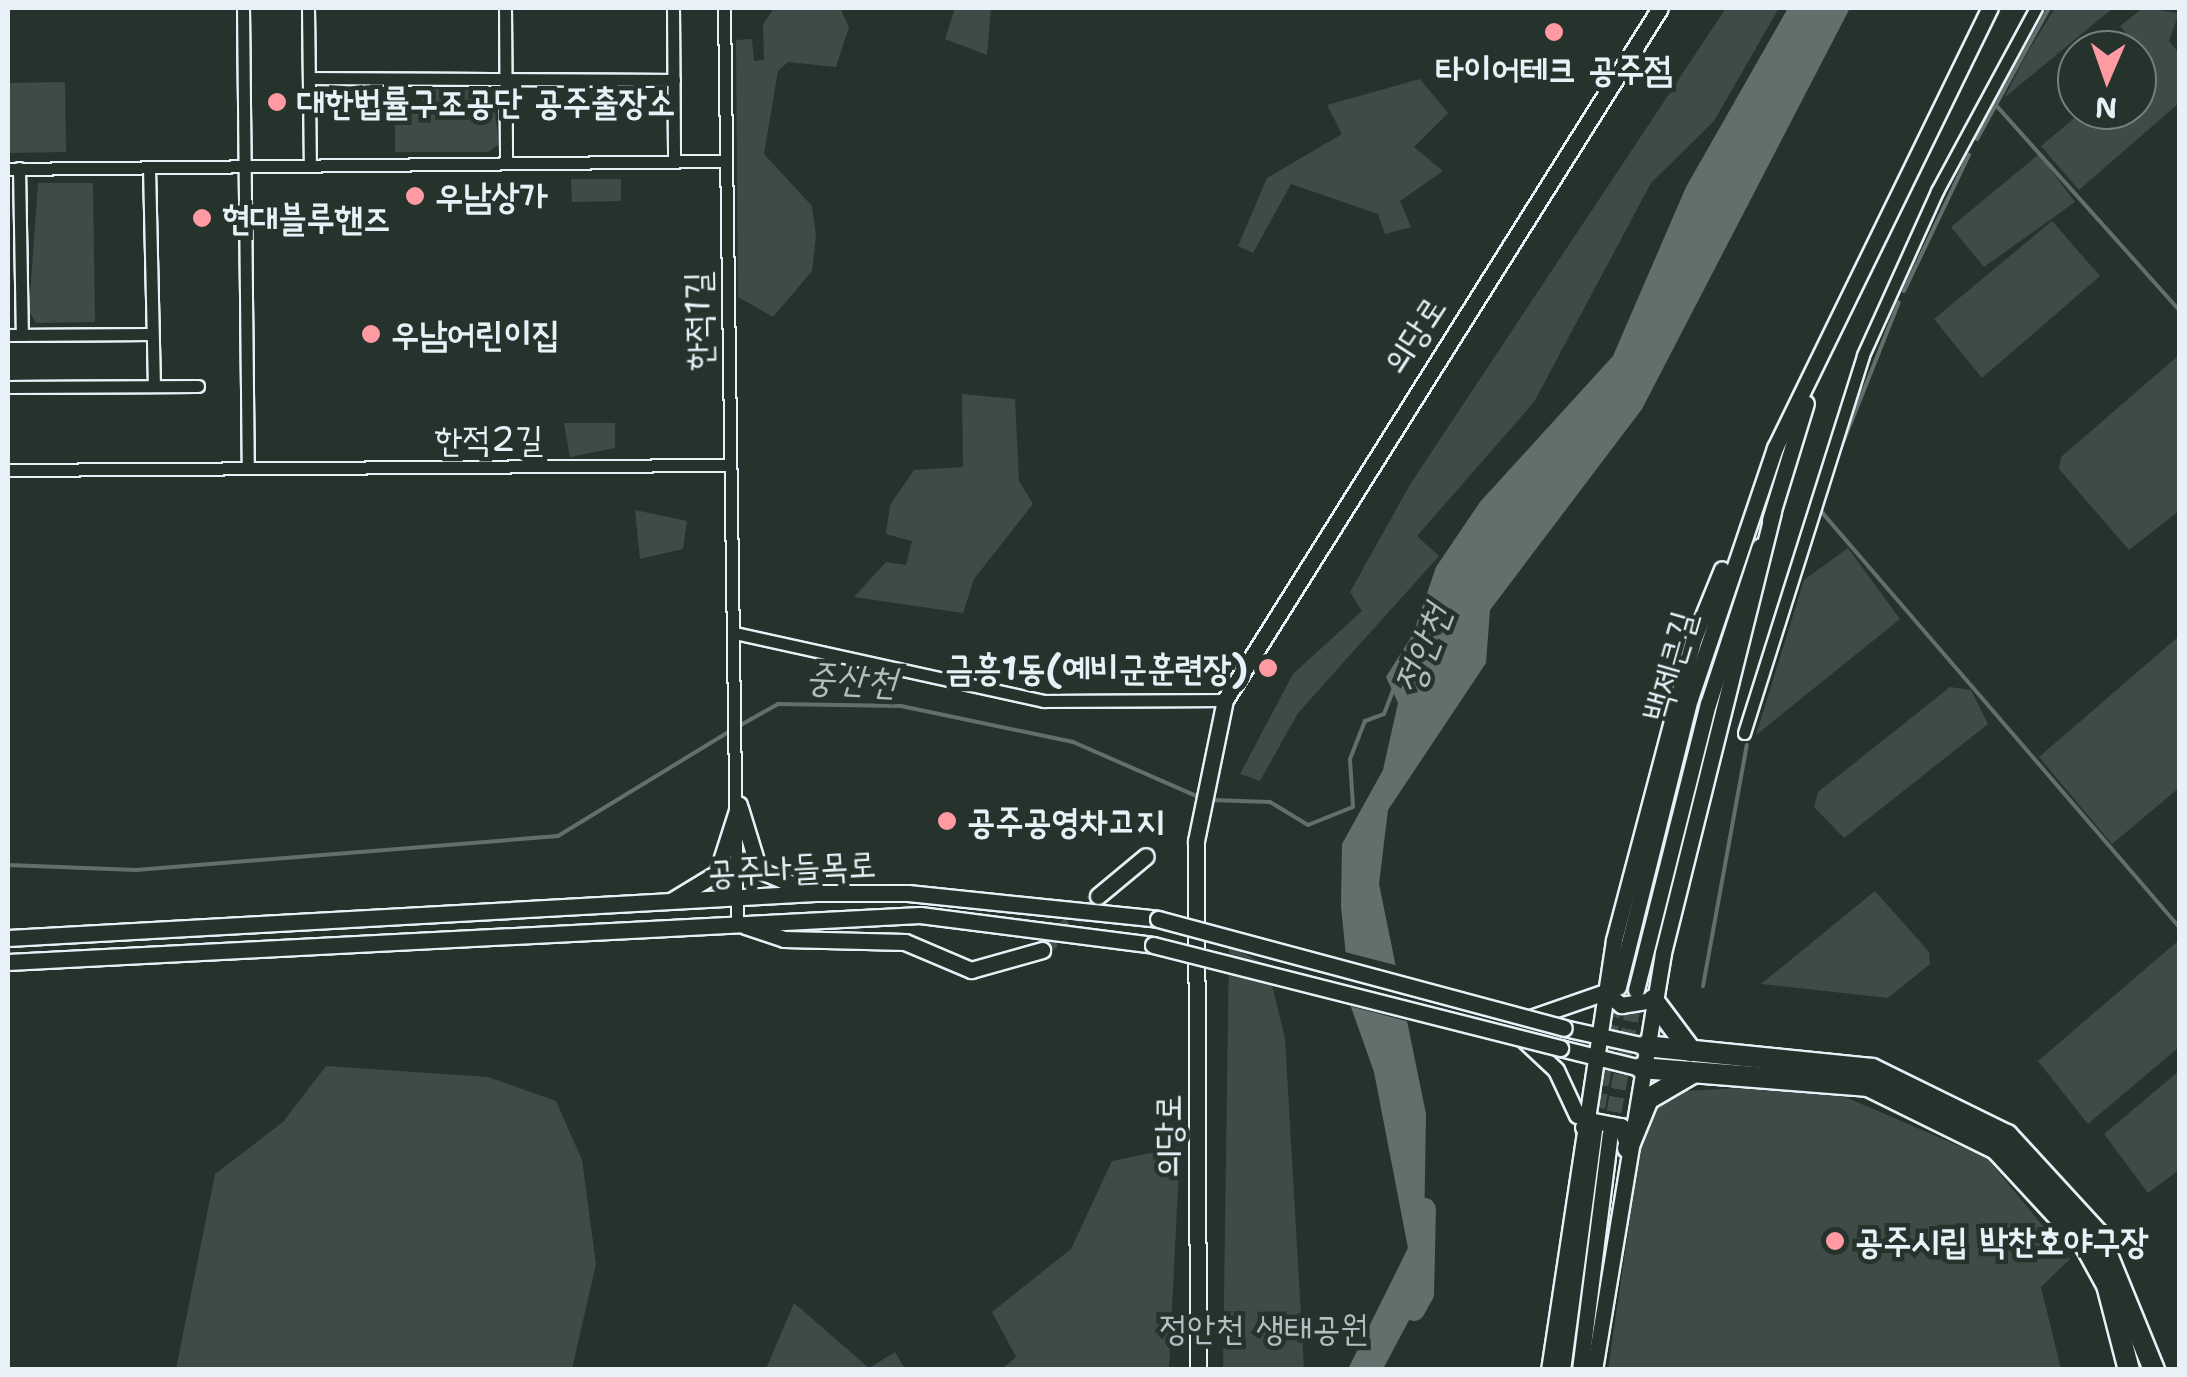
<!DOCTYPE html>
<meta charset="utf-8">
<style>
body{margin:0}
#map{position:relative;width:2187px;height:1377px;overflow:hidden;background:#26332d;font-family:"Shantell Sans","Poor Story",sans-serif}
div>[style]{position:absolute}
.green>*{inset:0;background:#3e4b47}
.water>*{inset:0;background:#636f6d}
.pier>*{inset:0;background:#26332d}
.stream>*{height:4px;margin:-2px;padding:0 2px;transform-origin:2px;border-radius:2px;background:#636f6d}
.river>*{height:22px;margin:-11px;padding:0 11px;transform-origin:11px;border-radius:11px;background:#636f6d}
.secondary-tunnel>*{height:15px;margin-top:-7.5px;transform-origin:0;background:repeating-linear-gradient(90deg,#43504b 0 15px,transparent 0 23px)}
.roads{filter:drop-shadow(2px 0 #e8f1f8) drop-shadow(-2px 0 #e8f1f8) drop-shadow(0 2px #e8f1f8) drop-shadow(0 -2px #e8f1f8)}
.minor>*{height:11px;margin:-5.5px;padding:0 5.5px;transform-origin:5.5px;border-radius:5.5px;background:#26332d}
.secondary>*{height:15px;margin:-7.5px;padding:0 7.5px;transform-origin:7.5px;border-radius:7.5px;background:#26332d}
.motorway>*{height:20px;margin:-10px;padding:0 10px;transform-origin:10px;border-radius:10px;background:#26332d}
.bridges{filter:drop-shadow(2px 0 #e8f1f8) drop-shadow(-2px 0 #e8f1f8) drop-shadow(0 2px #e8f1f8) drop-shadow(0 -2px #e8f1f8)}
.secondary-bridge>*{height:15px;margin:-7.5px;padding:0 7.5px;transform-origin:7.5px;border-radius:7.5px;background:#26332d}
.dots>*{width:28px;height:28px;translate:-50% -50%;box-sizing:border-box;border:5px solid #26332d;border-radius:50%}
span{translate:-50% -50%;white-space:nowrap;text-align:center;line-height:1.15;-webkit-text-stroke:9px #26332d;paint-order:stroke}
.poi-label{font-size:35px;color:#e8f1f8;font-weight:700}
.left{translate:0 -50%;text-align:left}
.right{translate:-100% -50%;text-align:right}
.street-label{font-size:35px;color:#e8f1f8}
.park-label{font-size:35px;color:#b5bfc3}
.water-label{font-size:38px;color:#b3bdc0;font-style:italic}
.frame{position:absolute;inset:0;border:10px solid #e8f1f8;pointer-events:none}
.north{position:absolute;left:2057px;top:30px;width:100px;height:100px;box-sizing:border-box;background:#26332d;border:2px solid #747f7e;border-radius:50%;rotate:182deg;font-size:28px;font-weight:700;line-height:40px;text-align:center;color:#e8f1f8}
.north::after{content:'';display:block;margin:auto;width:35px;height:45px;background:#ff9aa2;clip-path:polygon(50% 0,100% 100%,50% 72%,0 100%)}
</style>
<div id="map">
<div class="green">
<div style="clip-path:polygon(774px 8px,840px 8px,849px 27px,836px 67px,788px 62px,778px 71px,764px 154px,812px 206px,816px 236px,812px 271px,773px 317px,738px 297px,736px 40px,752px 39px,754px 61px,764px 60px,763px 24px)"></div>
<div style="clip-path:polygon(955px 8px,991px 8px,987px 55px,945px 39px)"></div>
<div style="clip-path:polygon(1726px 8px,1779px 8px,1714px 121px,1651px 183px,1534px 402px,1417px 536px,1439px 556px,1298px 713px,1260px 781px,1240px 774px,1293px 674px,1362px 611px,1350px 592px,1411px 483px)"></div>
<div style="clip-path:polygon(2055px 8px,2113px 8px,2004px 98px,2029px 50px)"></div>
<div style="clip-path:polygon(2143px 8px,2179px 13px,2169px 41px,2179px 53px,2179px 103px,2079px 190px,2041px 146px,2084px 110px,2137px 110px,2137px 65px,2146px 57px,2120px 26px)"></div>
<div style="clip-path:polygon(1420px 79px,1448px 113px,1414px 147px,1443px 171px,1400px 201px,1411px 227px,1385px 234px,1378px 214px,1291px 184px,1253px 253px,1238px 246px,1267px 178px,1342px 134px,1327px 105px)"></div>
<div style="clip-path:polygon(65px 82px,66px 152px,8px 153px,8px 83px)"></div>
<div style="clip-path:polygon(422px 89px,492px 90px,499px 144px,488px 152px,395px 152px,395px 112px,422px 112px)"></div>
<div style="clip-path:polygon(2039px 154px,2075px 202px,1984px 267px,1951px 227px)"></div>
<div style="clip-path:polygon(571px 179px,621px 179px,621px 201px,572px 202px)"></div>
<div style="clip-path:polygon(38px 183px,93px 183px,95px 322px,36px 323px,29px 311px)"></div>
<div style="clip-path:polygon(2052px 221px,2100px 276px,1982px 378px,1934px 319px)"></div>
<div style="clip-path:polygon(2179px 355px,2179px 511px,2129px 550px,2059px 469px,2061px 457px)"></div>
<div style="clip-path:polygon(962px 394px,1015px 399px,1019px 481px,1033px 504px,974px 579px,963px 613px,854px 597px,886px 562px,906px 565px,912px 541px,886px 534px,890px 505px,914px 470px,963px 467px)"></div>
<div style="clip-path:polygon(564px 423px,615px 423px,615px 448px,570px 457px)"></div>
<div style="clip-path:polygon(635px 510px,687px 521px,683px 549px,640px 559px)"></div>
<div style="clip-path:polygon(1848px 548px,1900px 619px,1756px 735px,1804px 580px)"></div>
<div style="clip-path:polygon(2179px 636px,2179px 788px,2112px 844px,2039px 757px)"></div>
<div style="clip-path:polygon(1950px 687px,1971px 690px,1988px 724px,1844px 838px,1814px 807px,1818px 792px)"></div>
<div style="clip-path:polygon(1875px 891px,1929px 952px,1930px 964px,1888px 998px,1761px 984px)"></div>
<div style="clip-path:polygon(2179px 940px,2179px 1047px,2088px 1124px,2038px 1061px)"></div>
<div style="clip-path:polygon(1229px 946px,1267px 965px,1285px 1038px,1304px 1369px,1223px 1370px)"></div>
<div style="clip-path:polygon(326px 1066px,488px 1077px,556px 1101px,582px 1160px,596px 1264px,572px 1369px,176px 1369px,215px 1174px,283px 1122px)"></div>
<div style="clip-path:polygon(2179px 1071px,2179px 1170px,2148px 1193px,2104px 1134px)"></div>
<div style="clip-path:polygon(1758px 1087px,1843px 1096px,1987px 1158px,2070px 1259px,2041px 1287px,2061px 1369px,1608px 1370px,1639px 1156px,1656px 1107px,1683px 1091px)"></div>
<div style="clip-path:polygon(1180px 1147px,1169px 1369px,1002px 1369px,1016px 1357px,992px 1312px,1071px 1249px,1112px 1161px)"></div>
<div style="clip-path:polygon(794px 1303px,869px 1368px,895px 1352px,905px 1369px,766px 1369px)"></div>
</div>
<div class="water">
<div style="clip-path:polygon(1788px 8px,1850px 8px,1642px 409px,1490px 610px,1486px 663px,1388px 810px,1379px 884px,1426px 1114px,1423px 1294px,1383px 1369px,1348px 1369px,1408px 1248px,1374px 1072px,1351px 1007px,1341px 906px,1342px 844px,1383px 770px,1398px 703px,1386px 677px,1413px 634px,1436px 567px,1480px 502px,1613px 356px,1686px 187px)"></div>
</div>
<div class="pier">
<div style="clip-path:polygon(1341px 951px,1399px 966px,1410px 1022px,1346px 1005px)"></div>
</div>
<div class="stream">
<div style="left:1994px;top:103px;width:279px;rotate:48.2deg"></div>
<div style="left:1977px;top:139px;width:149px;rotate:-61.2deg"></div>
<div style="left:1904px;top:291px;width:151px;rotate:-64.5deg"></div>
<div style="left:1834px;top:465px;width:175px;rotate:-68.3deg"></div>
<div style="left:1819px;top:509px;width:553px;rotate:49.25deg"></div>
<div style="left:739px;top:726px;width:45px;rotate:-29.4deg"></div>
<div style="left:778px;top:704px;width:123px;rotate:0.9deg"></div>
<div style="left:901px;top:706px;width:176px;rotate:11.8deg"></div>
<div style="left:1073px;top:742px;width:140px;rotate:23.6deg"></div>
<div style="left:1211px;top:800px;width:59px;rotate:1.9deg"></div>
<div style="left:1270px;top:802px;width:44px;rotate:31.2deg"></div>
<div style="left:1308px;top:825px;width:48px;rotate:-21.8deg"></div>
<div style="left:1353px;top:807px;width:48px;rotate:-93.6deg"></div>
<div style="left:1350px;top:759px;width:41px;rotate:-68.5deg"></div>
<div style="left:1365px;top:721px;width:20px;rotate:-20deg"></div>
<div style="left:1384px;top:714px;width:31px;rotate:-69deg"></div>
<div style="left:8px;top:865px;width:128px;rotate:2.2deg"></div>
<div style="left:136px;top:870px;width:423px;rotate:-4.6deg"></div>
<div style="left:558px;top:836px;width:202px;rotate:-31.4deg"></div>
<div style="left:1703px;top:986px;width:245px;rotate:-79.7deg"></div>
</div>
<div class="river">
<div style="left:1414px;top:1310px;width:18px;rotate:-61deg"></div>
<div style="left:1423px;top:1294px;width:85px;rotate:-88.7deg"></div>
</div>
<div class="secondary-tunnel">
<div style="left:1042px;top:950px;width:78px;rotate:-44deg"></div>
<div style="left:1594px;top:1130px;width:142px;rotate:-80.7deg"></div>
<div style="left:1610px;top:1134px;width:141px;rotate:-79.8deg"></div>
</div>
<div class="roads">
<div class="minor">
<div style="left:243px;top:8px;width:460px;rotate:89.4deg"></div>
<div style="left:308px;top:8px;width:155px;rotate:89.3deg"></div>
<div style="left:505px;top:8px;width:154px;rotate:89.6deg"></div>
<div style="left:673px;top:8px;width:154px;rotate:89.6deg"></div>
<div style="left:724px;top:8px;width:915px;rotate:89.19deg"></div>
<div style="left:309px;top:78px;width:365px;rotate:0.3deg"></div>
<div style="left:149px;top:167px;width:219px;rotate:88.7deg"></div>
<div style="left:19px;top:168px;width:167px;rotate:89deg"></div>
<div style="left:8px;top:169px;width:717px;rotate:-0.64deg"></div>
<div style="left:8px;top:335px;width:144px;rotate:-0.4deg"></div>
<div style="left:8px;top:387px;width:190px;rotate:-0.3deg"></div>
<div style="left:8px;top:470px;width:721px;rotate:-0.4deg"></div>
<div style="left:735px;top:633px;width:316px;rotate:12.4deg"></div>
<div style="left:1044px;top:701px;width:181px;rotate:-0.3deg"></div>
<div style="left:1744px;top:733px;width:396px;rotate:-72.5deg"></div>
<div style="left:1863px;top:355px;width:180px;rotate:-65.7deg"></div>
<div style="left:1937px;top:191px;width:208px;rotate:-61.6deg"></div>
</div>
<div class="secondary">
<div style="left:1770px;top:520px;width:122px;rotate:-72.9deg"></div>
<div style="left:740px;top:808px;width:65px;rotate:73deg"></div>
<div style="left:759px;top:870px;width:51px;rotate:23.1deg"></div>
<div style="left:1098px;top:896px;width:62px;rotate:-39.8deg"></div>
<div style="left:671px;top:901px;width:54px;rotate:-31.3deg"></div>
<div style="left:717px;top:873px;width:72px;rotate:-72.3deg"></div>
<div style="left:745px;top:926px;width:41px;rotate:18.4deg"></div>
<div style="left:784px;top:939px;width:121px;rotate:1.4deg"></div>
<div style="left:905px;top:942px;width:72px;rotate:23deg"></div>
<div style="left:971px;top:970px;width:74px;rotate:-15.7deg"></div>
<div style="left:8px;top:938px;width:808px;rotate:-3.19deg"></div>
<div style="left:815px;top:893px;width:93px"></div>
<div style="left:908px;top:893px;width:251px;rotate:5.9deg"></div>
<div style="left:8px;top:962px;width:913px;rotate:-2.95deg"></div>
<div style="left:920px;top:915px;width:235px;rotate:7.3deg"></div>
<div style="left:1618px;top:987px;width:297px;rotate:-76deg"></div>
<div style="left:1690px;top:699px;width:265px;rotate:-71.3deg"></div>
<div style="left:1775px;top:448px;width:490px;rotate:-64deg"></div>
<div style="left:1636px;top:990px;width:295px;rotate:-75.9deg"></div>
<div style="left:1708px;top:704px;width:166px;rotate:-71.8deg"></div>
<div style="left:1533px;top:1017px;width:76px;rotate:-19.1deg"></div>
<div style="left:1605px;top:992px;width:21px;rotate:39deg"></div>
<div style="left:1621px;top:1005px;width:32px;rotate:-9deg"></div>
<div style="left:1564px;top:1028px;width:83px;rotate:12.5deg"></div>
<div style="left:1523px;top:1039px;width:45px;rotate:43.2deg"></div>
<div style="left:1556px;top:1070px;width:50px;rotate:65deg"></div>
<div style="left:1560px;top:1048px;width:83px;rotate:13.9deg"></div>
<div style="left:1583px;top:1127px;width:9px;rotate:-49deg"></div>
<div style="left:1589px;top:1120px;width:33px;rotate:11deg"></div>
<div style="left:1621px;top:1126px;width:19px;rotate:72deg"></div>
<div style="left:1198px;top:1370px;width:529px;rotate:-90.22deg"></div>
<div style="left:1196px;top:841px;width:144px;rotate:-78.4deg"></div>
<div style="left:1225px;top:700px;width:817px;rotate:-57.85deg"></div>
<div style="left:1549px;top:1370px;width:435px;rotate:-81.4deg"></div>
<div style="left:1614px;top:940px;width:312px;rotate:-75.2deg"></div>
<div style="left:1694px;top:638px;width:74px;rotate:-67.9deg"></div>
<div style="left:1562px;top:1370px;width:242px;rotate:-82.4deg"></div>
<div style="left:1580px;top:1370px;width:238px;rotate:-82.8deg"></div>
<div style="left:1594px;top:1370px;width:423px;rotate:-80.6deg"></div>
<div style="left:1663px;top:953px;width:454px;rotate:-76deg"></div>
</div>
<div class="motorway">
<div style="left:1653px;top:1000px;width:64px;rotate:53.3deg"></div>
<div style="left:1645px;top:1046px;width:228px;rotate:5.8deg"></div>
<div style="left:1872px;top:1069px;width:150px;rotate:26.1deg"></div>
<div style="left:2007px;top:1135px;width:136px;rotate:47.4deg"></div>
<div style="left:2099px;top:1235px;width:146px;rotate:67.8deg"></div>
<div style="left:1641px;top:1068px;width:228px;rotate:4.5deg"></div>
<div style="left:1868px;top:1086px;width:143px;rotate:26.2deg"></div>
<div style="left:1996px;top:1149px;width:131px;rotate:47.2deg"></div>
<div style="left:2085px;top:1245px;width:46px;rotate:61.2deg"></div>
<div style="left:2107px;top:1285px;width:88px;rotate:75.5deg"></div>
<div style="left:1628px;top:1148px;width:53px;rotate:-67.8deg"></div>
<div style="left:1648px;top:1099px;width:50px;rotate:-30.2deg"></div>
</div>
</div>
<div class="bridges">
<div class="secondary-bridge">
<div style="left:1158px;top:919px;width:420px;rotate:15deg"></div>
<div style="left:1153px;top:945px;width:420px;rotate:14.2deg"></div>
</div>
</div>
<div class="dots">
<div style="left:1554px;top:32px;background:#ff9aa2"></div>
<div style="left:277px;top:102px;background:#ff9aa2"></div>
<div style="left:415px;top:196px;background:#ff9aa2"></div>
<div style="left:202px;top:218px;background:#ff9aa2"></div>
<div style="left:371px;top:334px;background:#ff9aa2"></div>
<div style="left:1268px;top:668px;background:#ff9aa2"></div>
<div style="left:947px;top:821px;background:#ff9aa2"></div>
<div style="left:1835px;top:1241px;background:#ff9aa2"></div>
</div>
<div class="poi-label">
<span style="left:1554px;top:69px">타이어테크 공주점</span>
<span class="left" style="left:297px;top:102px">대한법률구조공단 공주출장소</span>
<span class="left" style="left:435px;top:196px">우남상가</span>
<span class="left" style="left:222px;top:218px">현대블루핸즈</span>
<span class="left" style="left:391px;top:334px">우남어린이집</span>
<span class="right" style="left:1248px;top:668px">금흥1동(예비군훈련장)</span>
<span class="left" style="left:967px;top:821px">공주공영차고지</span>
<span class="left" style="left:1855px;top:1241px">공주시립 박찬호야구장</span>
</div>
<div class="street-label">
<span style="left:698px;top:321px;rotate:-91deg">한적1길</span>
<span style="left:1414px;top:335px;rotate:-57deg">의당로</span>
<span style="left:489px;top:439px">한적2길</span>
<span style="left:1669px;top:666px;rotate:-74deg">백제큰길</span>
<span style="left:792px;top:868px;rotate:-3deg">공주나들목로</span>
<span style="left:1168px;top:1136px;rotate:-90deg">의당로</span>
</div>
<div class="park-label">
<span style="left:1264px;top:1328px">정안천 생태공원</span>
</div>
<div class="water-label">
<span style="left:1422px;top:649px;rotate:-69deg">정안천</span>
<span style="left:851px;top:679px;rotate:3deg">중산천</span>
</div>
<div class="frame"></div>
<div class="north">N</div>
</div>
